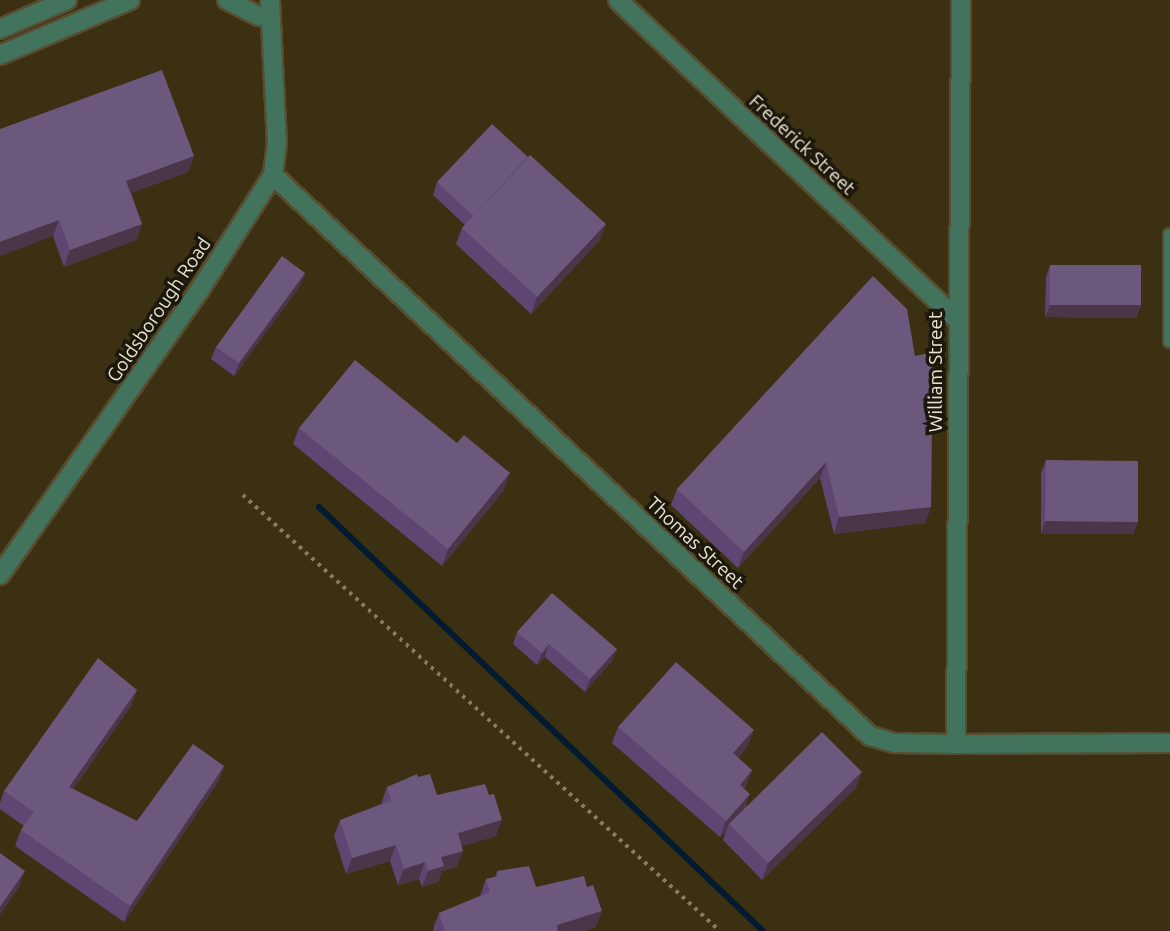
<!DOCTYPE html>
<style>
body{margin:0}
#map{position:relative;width:1170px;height:931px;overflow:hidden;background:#3b3012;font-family:Ubuntu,sans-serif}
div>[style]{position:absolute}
.stream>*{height:6px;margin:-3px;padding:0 3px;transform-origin:3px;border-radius:3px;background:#031b30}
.path>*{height:3.5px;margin-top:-1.75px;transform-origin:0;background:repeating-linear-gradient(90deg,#857c64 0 3.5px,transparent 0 8.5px)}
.roads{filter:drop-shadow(2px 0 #574d31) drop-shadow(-2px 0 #574d31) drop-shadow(0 2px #574d31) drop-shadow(0 -2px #574d31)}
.service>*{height:12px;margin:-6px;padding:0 6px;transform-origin:6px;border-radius:6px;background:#42745d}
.minor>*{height:18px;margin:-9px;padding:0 9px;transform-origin:9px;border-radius:9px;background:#42745d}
.tertiary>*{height:18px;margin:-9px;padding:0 9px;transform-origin:9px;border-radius:9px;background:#42745d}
.wall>*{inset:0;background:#5e4673}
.shaded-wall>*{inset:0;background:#493648}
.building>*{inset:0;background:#6c577d}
span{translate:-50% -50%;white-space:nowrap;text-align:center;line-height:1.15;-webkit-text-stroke:7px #1d180c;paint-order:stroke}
.street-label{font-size:19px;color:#e9e3d2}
</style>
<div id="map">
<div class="stream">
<div style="left:319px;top:507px;width:614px;rotate:43.68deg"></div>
</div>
<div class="path">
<div style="left:243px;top:495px;width:646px;rotate:42.43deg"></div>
</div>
<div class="roads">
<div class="service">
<div style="left:1170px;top:235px;width:106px;rotate:90deg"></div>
</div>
<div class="minor">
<div style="left:618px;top:0;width:466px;rotate:43.3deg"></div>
<div style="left:273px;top:175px;width:819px;rotate:43.22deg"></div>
<div style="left:870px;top:736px;width:26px;rotate:16deg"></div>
<div style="left:895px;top:743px;width:61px;rotate:0.9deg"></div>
<div style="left:956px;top:744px;width:214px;rotate:-0.3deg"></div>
<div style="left:0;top:575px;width:347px;rotate:-55deg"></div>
<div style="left:199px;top:291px;width:138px;rotate:-57.5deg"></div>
<div style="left:273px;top:175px;width:31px;rotate:-83deg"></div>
<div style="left:277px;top:144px;width:144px;rotate:-92.8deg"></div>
<div style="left:956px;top:744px;width:744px;rotate:-89.61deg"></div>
</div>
<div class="tertiary">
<div style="left:227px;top:0;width:36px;rotate:27deg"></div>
<div style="left:0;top:29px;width:73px;rotate:-23.4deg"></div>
<div style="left:0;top:55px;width:141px;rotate:-22.9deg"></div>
</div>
</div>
<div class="wall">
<div style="clip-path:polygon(0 129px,194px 156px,188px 172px,131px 193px,142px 224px,136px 240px,64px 267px,53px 236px)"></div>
<div style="clip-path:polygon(437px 182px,600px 240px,531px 314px,456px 244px,462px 228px,465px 225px,433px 195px)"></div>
<div style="clip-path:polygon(1050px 265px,1141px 305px,1136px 318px,1045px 317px,1046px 277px)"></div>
<div style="clip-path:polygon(305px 273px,300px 286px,234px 376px,211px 359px,216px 347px)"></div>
<div style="clip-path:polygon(915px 356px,937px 396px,932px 410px,931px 507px,925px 523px,834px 534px,820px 478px,738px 568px,671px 505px,677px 489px)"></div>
<div style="clip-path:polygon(299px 428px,504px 490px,442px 566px,293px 444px)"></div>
<div style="clip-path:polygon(1046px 460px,1138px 522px,1133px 534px,1041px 534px,1041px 473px)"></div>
<div style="clip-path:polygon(517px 632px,617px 649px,612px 661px,585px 692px,545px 657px,537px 665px,513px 644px)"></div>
<div style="clip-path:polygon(137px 690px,131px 706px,73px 789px,137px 821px,224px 766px,218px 782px,124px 922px,15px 846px,21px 830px,24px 826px,0 809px,0 803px,4px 791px)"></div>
<div style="clip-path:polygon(618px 727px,748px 746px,738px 758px,752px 770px,746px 786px,744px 789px,746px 807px,856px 788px,762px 880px,723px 840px,726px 832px,720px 837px,612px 743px)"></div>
<div style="clip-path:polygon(418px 777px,437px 795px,496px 836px,462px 846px,457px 867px,442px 871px,438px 882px,422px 887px,419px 879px,398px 885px,390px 861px,346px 874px,334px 836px,340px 820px,381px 804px,387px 787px)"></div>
<div style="clip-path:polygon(497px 871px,536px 887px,596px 927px,584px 931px,434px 931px,433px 929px,439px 913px,480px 896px,486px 879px,495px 877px)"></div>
</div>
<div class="shaded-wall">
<div style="clip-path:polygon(194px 156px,188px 172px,120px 197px,126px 181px)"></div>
<div style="clip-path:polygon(59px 220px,53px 236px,0 256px,0 242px)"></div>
<div style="clip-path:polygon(142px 224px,136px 240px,64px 267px,70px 250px)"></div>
<div style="clip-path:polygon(606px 224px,600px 240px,531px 314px,537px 297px)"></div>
<div style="clip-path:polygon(305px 273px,300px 286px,234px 376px,239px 363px)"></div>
<div style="clip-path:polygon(1050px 305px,1141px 305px,1136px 318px,1045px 317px)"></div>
<div style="clip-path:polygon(937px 396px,931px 412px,932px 397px)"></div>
<div style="clip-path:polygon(826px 462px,820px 478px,738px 568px,744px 552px)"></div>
<div style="clip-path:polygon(510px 473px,504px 490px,442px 566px,448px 549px)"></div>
<div style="clip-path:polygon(931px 507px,925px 523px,834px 534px,839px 517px)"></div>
<div style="clip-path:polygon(1045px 521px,1138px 522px,1133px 534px,1041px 534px)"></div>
<div style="clip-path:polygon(549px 644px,545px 657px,537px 665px,542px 653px)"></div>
<div style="clip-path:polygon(617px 649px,612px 661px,585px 692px,590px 679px)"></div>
<div style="clip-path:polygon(137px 690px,131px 706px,63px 804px,69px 787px)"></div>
<div style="clip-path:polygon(754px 730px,748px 746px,728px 770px,733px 753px)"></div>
<div style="clip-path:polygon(224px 766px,218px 782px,124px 922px,130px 906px)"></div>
<div style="clip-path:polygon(752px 770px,746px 786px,734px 801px,740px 785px)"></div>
<div style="clip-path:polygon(862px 772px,856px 788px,762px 880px,768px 863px)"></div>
<div style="clip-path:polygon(750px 794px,744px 810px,729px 824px,726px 832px,720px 837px,726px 821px)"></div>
<div style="clip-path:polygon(502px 820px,496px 836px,452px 849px,458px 833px)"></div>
<div style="clip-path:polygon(396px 845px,390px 861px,346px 874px,352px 858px)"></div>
<div style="clip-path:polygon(463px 851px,457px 867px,442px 871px,438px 882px,422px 887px,428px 871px,441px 857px)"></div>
<div style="clip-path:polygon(425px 862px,419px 879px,398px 885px,404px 869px)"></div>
<div style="clip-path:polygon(25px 871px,19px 887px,0 915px,0 907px)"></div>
<div style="clip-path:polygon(602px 911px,596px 927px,584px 931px,555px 931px,557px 925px)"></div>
</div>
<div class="building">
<div style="clip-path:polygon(162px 70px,194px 156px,126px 181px,142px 224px,70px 250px,59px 220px,0 242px,0 129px)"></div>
<div style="clip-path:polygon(492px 124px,528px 157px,473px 216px,437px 182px)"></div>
<div style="clip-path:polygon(530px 155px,606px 224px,537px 297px,462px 228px)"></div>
<div style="clip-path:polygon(282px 256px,305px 273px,239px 363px,216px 347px)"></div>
<div style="clip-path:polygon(1050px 265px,1141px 265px,1141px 305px,1050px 305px)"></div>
<div style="clip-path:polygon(873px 276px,907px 309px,915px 356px,930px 353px,937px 396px,932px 397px,931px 507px,839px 517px,826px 462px,744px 552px,677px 489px)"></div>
<div style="clip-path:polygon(355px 360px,457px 443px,464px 435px,510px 473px,448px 549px,299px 428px)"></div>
<div style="clip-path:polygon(1046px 460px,1138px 461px,1138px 522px,1045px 521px)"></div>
<div style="clip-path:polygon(552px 593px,617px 649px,590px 679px,549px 644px,542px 653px,517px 632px)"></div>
<div style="clip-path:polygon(98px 658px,137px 690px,69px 787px,137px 821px,193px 744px,224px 766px,130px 906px,21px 830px,34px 812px,4px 791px)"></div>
<div style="clip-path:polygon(676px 662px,754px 730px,733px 753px,752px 770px,740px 785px,750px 794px,726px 821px,618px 727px)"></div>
<div style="clip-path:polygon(822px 732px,862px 772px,768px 863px,729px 824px)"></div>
<div style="clip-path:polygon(417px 774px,418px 777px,430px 774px,437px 795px,485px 784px,489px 795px,494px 794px,502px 820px,458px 833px,463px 851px,441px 857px,444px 866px,428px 871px,425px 862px,404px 869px,396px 845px,352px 858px,340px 820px,391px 801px,387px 787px)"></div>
<div style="clip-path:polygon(0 853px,25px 871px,0 907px)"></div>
<div style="clip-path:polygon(529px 866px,536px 887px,584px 876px,587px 887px,593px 885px,602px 911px,557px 925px,558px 931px,445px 931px,439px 913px,490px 892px,486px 879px,498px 876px,497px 871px)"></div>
</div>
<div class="street-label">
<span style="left:802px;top:145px;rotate:43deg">Frederick Street</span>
<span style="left:159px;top:310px;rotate:-56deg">Goldsborough Road</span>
<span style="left:936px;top:372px;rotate:-90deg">William Street</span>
<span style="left:695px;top:543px;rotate:43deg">Thomas Street</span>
</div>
</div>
